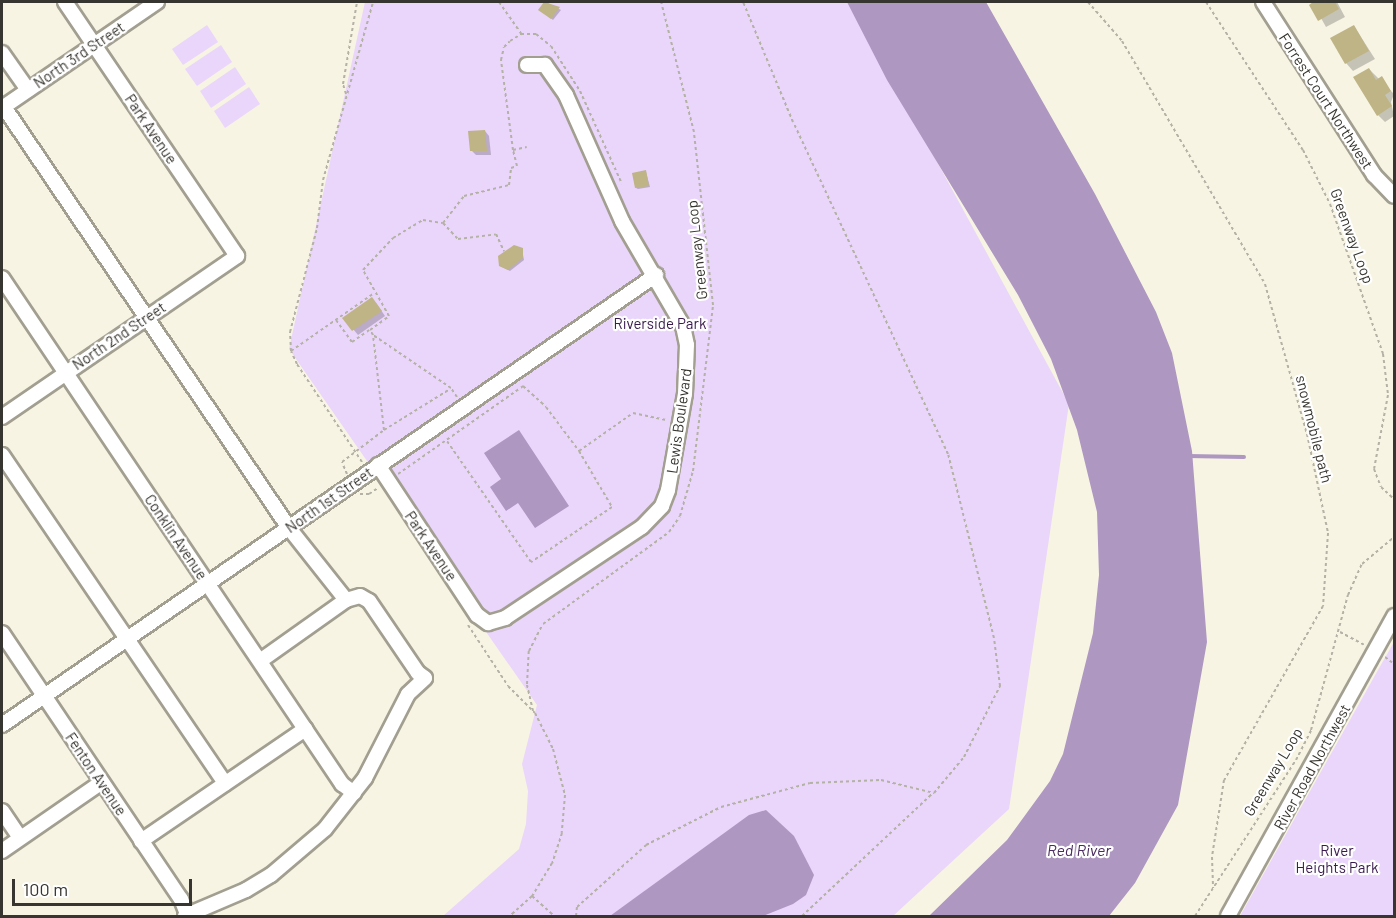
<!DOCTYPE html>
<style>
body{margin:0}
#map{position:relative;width:1396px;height:918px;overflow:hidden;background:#f7f4e4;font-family:Barlow,sans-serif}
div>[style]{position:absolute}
.green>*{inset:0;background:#ead5fb}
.water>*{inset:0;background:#ae97c1}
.shadow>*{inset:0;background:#0003}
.stream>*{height:4px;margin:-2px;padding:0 2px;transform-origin:2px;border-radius:2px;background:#ae97c1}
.building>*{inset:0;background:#bfb485}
.path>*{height:2px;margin-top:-1px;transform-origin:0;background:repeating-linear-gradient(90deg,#b4b1a5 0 3px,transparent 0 6px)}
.roads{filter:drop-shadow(2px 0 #a29f91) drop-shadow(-2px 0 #a29f91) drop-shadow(0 2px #a29f91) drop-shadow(0 -2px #a29f91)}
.minor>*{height:14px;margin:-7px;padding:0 7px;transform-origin:7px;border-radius:7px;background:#fff}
span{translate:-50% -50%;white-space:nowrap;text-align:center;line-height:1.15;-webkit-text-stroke:4.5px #fff;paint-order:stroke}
.street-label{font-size:15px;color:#37352f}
.park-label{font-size:15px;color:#391a4d}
.water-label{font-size:16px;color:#4a2b5f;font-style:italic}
.frame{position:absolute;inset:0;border:3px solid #37352f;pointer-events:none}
.scale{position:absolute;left:12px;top:879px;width:180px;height:27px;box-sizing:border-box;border:3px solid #37352f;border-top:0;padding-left:8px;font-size:18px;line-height:21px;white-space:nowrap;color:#37352f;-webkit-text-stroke:4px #fff;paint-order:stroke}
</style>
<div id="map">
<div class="green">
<div style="clip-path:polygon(365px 2px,850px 2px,1069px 404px,1009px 809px,893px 916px,443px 916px,519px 849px,526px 824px,528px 791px,522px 764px,537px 705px,289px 349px)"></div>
<div style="clip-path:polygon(207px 25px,218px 42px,183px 65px,172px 49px)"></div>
<div style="clip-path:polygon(221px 45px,232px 62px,197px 86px,185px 69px)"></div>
<div style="clip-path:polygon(235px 67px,246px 84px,211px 108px,200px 91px)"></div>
<div style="clip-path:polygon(249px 87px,260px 104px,225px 128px,214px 111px)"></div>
<div style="clip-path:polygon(1394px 642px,1394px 916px,1240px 916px,1378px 670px)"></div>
</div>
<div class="water">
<div style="clip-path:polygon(847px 2px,986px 2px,1095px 194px,1156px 312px,1172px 353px,1192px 451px,1207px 642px,1178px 805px,1135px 883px,1109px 916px,929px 916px,1007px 840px,1050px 781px,1063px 754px,1093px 633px,1099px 575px,1097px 512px,1077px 430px,1051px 359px,1018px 295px,887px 80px)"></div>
<div style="clip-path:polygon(519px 430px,569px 506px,535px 528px,518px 503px,506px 511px,490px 487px,501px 479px,484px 453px)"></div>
<div style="clip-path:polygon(766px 810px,794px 836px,814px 875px,806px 895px,793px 904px,763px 916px,610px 916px,749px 815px)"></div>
</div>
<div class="shadow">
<div style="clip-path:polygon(546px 2px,561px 10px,553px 20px,540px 10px)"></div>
<div style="clip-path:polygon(1312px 2px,1337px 2px,1345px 17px,1326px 27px)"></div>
<div style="clip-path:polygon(1354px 26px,1375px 59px,1353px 71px,1346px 63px)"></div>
<div style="clip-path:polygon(1369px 69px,1394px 94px,1391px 102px,1394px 116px,1385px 122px,1378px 115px)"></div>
<div style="clip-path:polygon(485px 131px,489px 136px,491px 155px,476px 155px,471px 150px)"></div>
<div style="clip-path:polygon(646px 172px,650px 187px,638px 189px,636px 188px)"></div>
<div style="clip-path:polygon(522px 250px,524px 260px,510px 271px,500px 266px)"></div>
<div style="clip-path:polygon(376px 303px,385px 316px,358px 335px,344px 318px)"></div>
</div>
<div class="stream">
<div style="left:1188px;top:456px;width:56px;rotate:1deg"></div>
</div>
<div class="building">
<div style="clip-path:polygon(544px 2px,560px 7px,551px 19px,538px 10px)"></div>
<div style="clip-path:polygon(1313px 2px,1335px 2px,1339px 9px,1318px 21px,1309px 5px)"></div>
<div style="clip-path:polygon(1354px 25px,1369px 51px,1345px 64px,1330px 38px)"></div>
<div style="clip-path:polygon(1369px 68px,1376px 80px,1382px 76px,1391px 91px,1385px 95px,1392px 106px,1377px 116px,1353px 77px)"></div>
<div style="clip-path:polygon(485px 130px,487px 151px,470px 151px,468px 131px)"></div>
<div style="clip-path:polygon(646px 170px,649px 186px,635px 188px,632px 173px)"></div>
<div style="clip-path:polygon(514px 245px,523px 248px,523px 258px,508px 270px,499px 266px,498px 256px)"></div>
<div style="clip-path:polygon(372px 297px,382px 311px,352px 331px,342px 318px)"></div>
</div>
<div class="path">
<div style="left:499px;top:2px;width:39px;rotate:55deg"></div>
<div style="left:1088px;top:2px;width:52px;rotate:48.9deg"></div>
<div style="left:1122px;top:41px;width:282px;rotate:59.5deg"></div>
<div style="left:1265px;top:284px;width:156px;rotate:74.4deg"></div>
<div style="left:1307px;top:434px;width:101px;rotate:78deg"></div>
<div style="left:1328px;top:533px;width:73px;rotate:93.9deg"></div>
<div style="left:1323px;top:606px;width:200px;rotate:119.6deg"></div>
<div style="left:1224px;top:780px;width:78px;rotate:98.9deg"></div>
<div style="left:1212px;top:857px;width:31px;rotate:88deg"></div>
<div style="left:1206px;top:2px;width:177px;rotate:56.8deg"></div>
<div style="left:1303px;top:150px;width:60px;rotate:63.4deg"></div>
<div style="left:1330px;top:204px;width:159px;rotate:70.5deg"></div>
<div style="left:1383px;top:354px;width:41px;rotate:83deg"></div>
<div style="left:1388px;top:395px;width:75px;rotate:100.7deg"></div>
<div style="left:1374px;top:469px;width:19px;rotate:69deg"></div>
<div style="left:1381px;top:487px;width:18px;rotate:43deg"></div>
<div style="left:346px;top:94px;width:10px;rotate:-107deg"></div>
<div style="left:343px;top:84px;width:83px;rotate:-80.3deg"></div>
<div style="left:513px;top:150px;width:91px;rotate:-97.6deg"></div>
<div style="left:501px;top:60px;width:13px;rotate:-77deg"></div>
<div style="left:504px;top:47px;width:8px;rotate:-45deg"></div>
<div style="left:510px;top:41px;width:13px;rotate:-32deg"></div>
<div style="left:521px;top:34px;width:15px"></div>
<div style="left:536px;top:34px;width:19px;rotate:39deg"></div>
<div style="left:551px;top:46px;width:54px;rotate:57.2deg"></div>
<div style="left:580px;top:91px;width:102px;rotate:65.7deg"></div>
<div style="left:443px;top:223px;width:34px;rotate:-52deg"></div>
<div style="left:464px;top:196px;width:46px;rotate:-13.7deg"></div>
<div style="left:509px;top:185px;width:17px;rotate:-83deg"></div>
<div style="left:511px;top:168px;width:6px;rotate:-18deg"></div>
<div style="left:517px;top:166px;width:16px;rotate:-104deg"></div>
<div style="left:513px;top:150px;width:14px;rotate:-12deg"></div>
<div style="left:336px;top:320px;width:27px;rotate:54deg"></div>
<div style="left:352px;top:342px;width:21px;rotate:-35deg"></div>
<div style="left:291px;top:351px;width:101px;rotate:-34.9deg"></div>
<div style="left:457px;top:397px;width:11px;rotate:-124deg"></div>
<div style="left:451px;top:388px;width:94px;rotate:-145.8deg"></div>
<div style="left:373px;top:335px;width:6px;rotate:-121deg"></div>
<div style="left:370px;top:330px;width:24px;rotate:-36deg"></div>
<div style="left:389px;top:316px;width:53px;rotate:-119.5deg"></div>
<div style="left:363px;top:270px;width:44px;rotate:-46.8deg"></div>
<div style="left:393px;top:238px;width:35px;rotate:-31deg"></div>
<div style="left:423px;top:220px;width:20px;rotate:9deg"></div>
<div style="left:443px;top:223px;width:22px;rotate:47deg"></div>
<div style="left:458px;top:239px;width:38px;rotate:-7deg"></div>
<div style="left:496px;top:234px;width:19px;rotate:65deg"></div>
<div style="left:384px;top:430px;width:78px;rotate:-31.8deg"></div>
<div style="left:579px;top:451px;width:66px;rotate:-35.1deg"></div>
<div style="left:633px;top:413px;width:35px;rotate:12deg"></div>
<div style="left:362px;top:462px;width:118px;rotate:-123.6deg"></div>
<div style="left:297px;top:364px;width:14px;rotate:-115deg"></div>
<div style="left:291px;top:351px;width:19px;rotate:-93deg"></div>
<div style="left:290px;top:332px;width:107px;rotate:-75.4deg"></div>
<div style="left:317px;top:228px;width:48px;rotate:-82.9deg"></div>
<div style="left:323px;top:180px;width:185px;rotate:-74.3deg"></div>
<div style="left:347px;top:474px;width:13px;rotate:-113deg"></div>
<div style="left:342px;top:462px;width:53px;rotate:-37.3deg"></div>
<div style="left:384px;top:430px;width:96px;rotate:-96.6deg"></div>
<div style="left:398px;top:474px;width:153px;rotate:-35.1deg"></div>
<div style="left:523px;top:386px;width:31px;rotate:42deg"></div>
<div style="left:546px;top:407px;width:55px;rotate:53.1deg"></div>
<div style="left:579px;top:451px;width:65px;rotate:59.5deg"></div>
<div style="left:612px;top:507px;width:98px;rotate:145.8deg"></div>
<div style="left:531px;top:562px;width:147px;rotate:-124.8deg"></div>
<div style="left:360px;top:494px;width:9px"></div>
<div style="left:369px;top:494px;width:11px;rotate:-34deg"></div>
<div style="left:468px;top:625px;width:73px;rotate:56.7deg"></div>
<div style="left:508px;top:686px;width:38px;rotate:45deg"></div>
<div style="left:535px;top:713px;width:40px;rotate:63.4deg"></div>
<div style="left:553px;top:749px;width:48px;rotate:75.4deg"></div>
<div style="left:565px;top:795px;width:38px;rotate:95deg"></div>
<div style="left:562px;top:833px;width:32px;rotate:108deg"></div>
<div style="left:552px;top:863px;width:39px;rotate:121deg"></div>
<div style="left:532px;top:896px;width:30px;rotate:138deg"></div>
<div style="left:1340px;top:632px;width:27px;rotate:28deg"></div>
<div style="left:1385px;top:657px;width:11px;rotate:38deg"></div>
<div style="left:533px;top:711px;width:28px;rotate:-103deg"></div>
<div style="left:527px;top:684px;width:33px;rotate:-87deg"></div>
<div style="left:529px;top:651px;width:30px;rotate:-63deg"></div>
<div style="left:543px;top:624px;width:156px;rotate:-36.1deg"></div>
<div style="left:669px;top:532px;width:19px;rotate:-55deg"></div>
<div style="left:680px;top:516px;width:47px;rotate:-73.9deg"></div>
<div style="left:693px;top:471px;width:167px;rotate:-83.1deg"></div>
<div style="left:713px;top:305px;width:174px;rotate:-96.3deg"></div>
<div style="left:694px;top:132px;width:134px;rotate:-104.2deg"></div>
<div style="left:532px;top:896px;width:30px;rotate:42deg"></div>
<div style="left:576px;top:916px;width:9px;rotate:-84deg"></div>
<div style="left:577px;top:907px;width:93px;rotate:-41.9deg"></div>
<div style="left:646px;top:845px;width:84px;rotate:-26.9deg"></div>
<div style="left:721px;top:807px;width:92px;rotate:-15.1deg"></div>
<div style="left:810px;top:783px;width:71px;rotate:-2.4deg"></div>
<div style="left:881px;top:780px;width:55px;rotate:13.8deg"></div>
<div style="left:934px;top:793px;width:47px;rotate:-50.2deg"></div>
<div style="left:964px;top:757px;width:80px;rotate:-63.1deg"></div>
<div style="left:1000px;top:686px;width:48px;rotate:-97.1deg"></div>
<div style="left:994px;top:638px;width:190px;rotate:-104deg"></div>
<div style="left:948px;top:454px;width:366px;rotate:-115deg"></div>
<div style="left:793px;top:122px;width:130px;rotate:-112.6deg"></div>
<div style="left:802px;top:916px;width:180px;rotate:-43.2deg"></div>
<div style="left:1195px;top:916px;width:186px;rotate:-57.1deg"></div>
<div style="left:1296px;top:760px;width:34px;rotate:-63deg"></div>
<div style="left:1311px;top:730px;width:140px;rotate:-74.7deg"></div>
<div style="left:1348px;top:595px;width:34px;rotate:-66deg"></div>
<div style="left:1362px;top:564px;width:42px;rotate:-40.2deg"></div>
</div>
<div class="roads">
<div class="minor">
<div style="left:1263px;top:2px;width:206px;rotate:57.3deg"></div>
<div style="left:1374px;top:175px;width:29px;rotate:46deg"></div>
<div style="left:2px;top:53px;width:45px;rotate:54.9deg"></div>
<div style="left:4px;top:107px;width:508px;rotate:55.9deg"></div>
<div style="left:289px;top:528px;width:92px;rotate:51.6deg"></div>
<div style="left:2px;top:108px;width:188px;rotate:-34.4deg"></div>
<div style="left:2px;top:278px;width:610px;rotate:56.1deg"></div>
<div style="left:342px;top:784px;width:15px;rotate:37deg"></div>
<div style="left:2px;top:417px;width:285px;rotate:-34.4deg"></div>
<div style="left:237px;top:256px;width:307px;rotate:-124.1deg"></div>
<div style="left:2px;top:455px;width:397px;rotate:55.8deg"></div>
<div style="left:378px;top:465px;width:180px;rotate:56.6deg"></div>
<div style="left:477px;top:615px;width:14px;rotate:36deg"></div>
<div style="left:488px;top:623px;width:18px;rotate:-16deg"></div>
<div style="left:505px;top:618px;width:164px;rotate:-33.6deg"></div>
<div style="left:642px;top:527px;width:29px;rotate:-46deg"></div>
<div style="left:662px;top:506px;width:17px;rotate:-69deg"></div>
<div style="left:668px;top:490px;width:97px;rotate:-80deg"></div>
<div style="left:685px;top:394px;width:49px;rotate:-87.7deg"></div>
<div style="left:687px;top:345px;width:19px;rotate:-102deg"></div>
<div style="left:683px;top:326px;width:121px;rotate:-120.2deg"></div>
<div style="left:622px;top:221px;width:138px;rotate:-114deg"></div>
<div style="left:566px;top:95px;width:37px;rotate:-125deg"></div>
<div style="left:545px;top:65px;width:18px;rotate:180deg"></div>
<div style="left:2px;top:633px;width:321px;rotate:56.1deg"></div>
<div style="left:181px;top:899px;width:18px;rotate:68deg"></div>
<div style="left:2px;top:725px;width:794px;rotate:-34.53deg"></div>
<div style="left:2px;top:811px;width:32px;rotate:56deg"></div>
<div style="left:141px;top:841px;width:199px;rotate:-34.3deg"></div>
<div style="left:2px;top:851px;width:121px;rotate:-34.6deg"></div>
<div style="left:185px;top:916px;width:66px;rotate:-23.1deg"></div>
<div style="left:246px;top:890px;width:29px;rotate:-31deg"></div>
<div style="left:271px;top:875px;width:71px;rotate:-40.4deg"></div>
<div style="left:325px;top:829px;width:65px;rotate:-51.9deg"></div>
<div style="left:365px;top:778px;width:94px;rotate:-62.9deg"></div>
<div style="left:408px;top:694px;width:23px;rotate:-43deg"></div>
<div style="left:425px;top:678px;width:9px;rotate:-144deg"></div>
<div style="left:418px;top:673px;width:87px;rotate:-124.2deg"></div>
<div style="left:369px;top:601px;width:10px;rotate:-151deg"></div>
<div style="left:360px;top:596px;width:15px;rotate:164deg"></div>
<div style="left:346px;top:600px;width:105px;rotate:144.7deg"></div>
<div style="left:1228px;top:916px;width:343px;rotate:-61deg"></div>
</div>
</div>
<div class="street-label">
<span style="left:79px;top:55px;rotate:-34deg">North 3rd Street</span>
<span style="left:1326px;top:101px;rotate:57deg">Forrest Court Northwest</span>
<span style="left:151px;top:129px;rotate:56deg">Park Avenue</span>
<span style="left:1352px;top:236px;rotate:70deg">Greenway Loop</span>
<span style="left:697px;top:250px;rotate:-96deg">Greenway Loop</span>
<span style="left:119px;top:336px;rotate:-34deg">North 2nd Street</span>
<span style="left:679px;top:421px;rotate:-82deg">Lewis Boulevard</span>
<span style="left:1314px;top:429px;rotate:76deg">snowmobile path</span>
<span style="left:329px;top:500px;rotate:-35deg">North 1st Street</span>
<span style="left:176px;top:537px;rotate:56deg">Conklin Avenue</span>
<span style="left:431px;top:546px;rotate:56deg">Park Avenue</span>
<span style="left:1312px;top:767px;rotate:-61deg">River Road Northwest</span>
<span style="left:1273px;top:772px;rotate:-59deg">Greenway Loop</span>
<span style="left:96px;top:774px;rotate:56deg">Fenton Avenue</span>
</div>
<div class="park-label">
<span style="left:660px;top:324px">Riverside Park</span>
<span style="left:1337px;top:859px">River<br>Heights Park</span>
</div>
<div class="water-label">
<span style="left:1079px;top:850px">Red River</span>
</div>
<div class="frame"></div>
<div class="scale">100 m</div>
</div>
